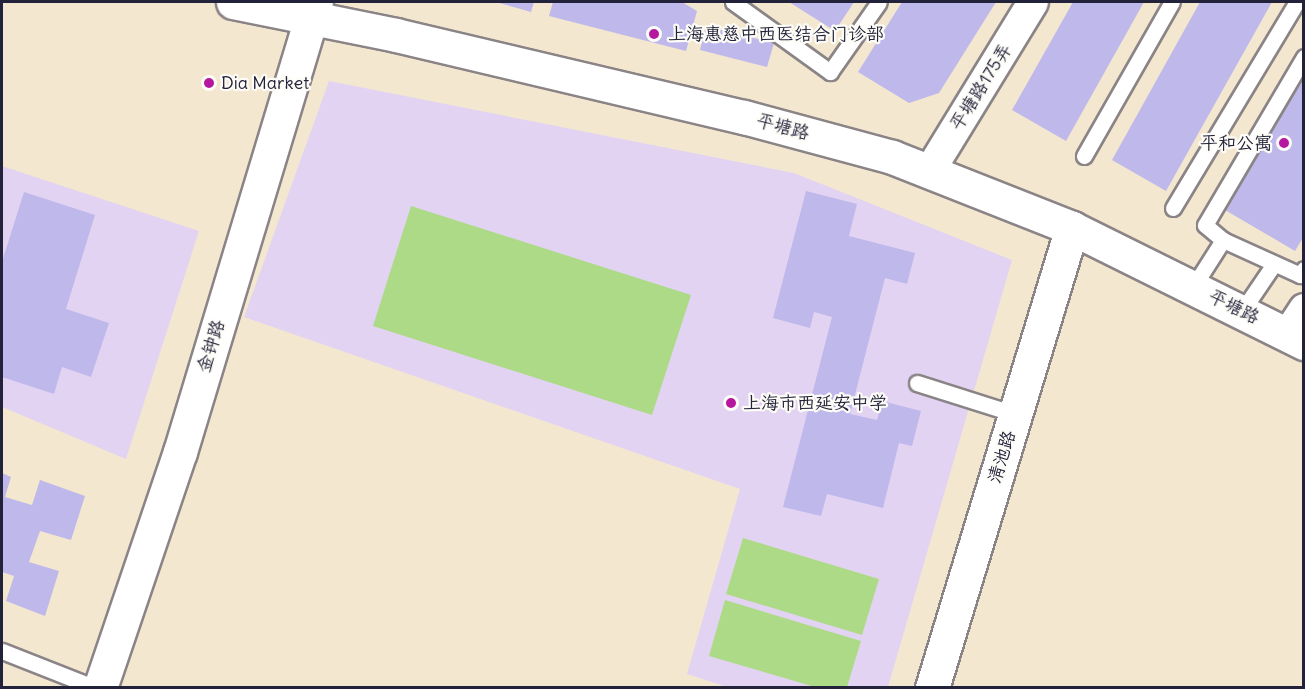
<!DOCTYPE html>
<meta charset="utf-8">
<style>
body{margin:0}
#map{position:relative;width:1305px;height:689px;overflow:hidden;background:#f4e7d0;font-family:Delius,"LXGW WenKai TC",sans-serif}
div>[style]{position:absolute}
.built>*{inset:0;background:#e3d3f2}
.green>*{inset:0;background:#adda86}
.building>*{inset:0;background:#beb8eb}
.roads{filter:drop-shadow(2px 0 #8b8486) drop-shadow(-2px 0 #8b8486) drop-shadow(0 2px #8b8486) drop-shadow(0 -2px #8b8486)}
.service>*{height:15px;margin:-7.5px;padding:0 7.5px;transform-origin:7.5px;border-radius:7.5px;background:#fff}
.minor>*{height:30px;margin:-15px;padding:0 15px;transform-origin:15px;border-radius:15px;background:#fff}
.tertiary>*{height:33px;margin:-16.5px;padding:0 16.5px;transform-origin:16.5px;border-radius:16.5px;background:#fff}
.dots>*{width:16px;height:16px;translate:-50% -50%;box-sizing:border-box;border:3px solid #fdfcf7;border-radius:50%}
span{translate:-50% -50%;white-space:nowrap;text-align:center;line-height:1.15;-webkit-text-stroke:4.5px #fdfcf7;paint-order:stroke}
.poi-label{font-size:18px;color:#22223b}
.left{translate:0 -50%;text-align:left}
.right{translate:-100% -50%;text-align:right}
.street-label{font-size:18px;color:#22223b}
.frame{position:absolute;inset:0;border:3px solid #22223b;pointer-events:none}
</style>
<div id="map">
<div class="built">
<div style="clip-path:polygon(329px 81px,794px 173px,1012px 260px,888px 687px,727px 687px,687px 674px,740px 489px,244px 317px)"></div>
<div style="clip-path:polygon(2px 166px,199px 231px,126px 459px,2px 407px)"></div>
</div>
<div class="green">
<div style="clip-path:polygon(411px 206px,691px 295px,652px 415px,373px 326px)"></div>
<div style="clip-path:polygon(743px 538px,879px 579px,862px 635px,726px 594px)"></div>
<div style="clip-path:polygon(725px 600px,861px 641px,847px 687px,815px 687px,709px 656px)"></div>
</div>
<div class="building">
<div style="clip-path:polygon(496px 2px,534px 2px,531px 12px)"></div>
<div style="clip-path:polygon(553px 2px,682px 2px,697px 11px,686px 51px,549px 16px)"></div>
<div style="clip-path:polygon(789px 2px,854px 2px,835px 31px)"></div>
<div style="clip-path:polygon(902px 2px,996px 2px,939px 93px,909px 103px,858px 72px)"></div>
<div style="clip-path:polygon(1073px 2px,1144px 2px,1066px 141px,1012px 110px)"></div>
<div style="clip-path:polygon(1200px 2px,1272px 2px,1166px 191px,1112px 160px)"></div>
<div style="clip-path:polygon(706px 26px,774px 43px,767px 67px,700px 50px)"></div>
<div style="clip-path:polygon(1304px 75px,1304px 236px,1295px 251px,1225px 210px)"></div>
<div style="clip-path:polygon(806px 191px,857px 204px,849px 236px,915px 253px,907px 284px,885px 278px,850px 414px,877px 420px,882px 401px,921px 411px,912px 446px,899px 443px,883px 508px,827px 494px,821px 516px,783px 507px,832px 317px,814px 312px,810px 328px,773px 318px)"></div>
<div style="clip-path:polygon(24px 192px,95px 215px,66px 309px,109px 323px,91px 377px,62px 367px,54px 394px,2px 377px,2px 262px)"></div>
<div style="clip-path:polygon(2px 473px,11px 477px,5px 497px,32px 505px,40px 480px,85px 496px,71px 540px,40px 531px,29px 562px,59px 571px,45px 616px,6px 601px,14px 576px,2px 572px)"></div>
</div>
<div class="roads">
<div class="service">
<div style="left:733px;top:2px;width:120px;rotate:35.8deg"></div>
<div style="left:830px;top:72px;width:85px;rotate:-55deg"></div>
<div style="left:1304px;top:57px;width:195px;rotate:120.5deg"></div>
<div style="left:1205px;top:225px;width:23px;rotate:40deg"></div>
<div style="left:1223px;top:240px;width:85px;rotate:24.4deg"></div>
<div style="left:1300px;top:275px;width:7px;rotate:-56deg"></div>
<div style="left:1084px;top:156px;width:177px;rotate:-60.3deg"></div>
<div style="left:1173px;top:208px;width:240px;rotate:-59deg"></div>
<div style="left:1193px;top:287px;width:56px;rotate:-57.4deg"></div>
<div style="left:1242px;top:311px;width:57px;rotate:-55.8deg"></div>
<div style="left:917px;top:383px;width:103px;rotate:17.6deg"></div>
<div style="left:2px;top:651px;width:101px;rotate:21.5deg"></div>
</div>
<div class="minor">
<div style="left:929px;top:172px;width:199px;rotate:-58.5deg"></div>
<div style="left:1288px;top:334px;width:30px;rotate:-57deg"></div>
</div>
<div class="tertiary">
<div style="left:233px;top:2px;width:166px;rotate:11.4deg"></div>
<div style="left:396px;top:35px;width:358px;rotate:13.3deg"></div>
<div style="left:744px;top:117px;width:153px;rotate:15.1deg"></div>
<div style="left:892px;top:157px;width:193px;rotate:21.5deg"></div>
<div style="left:1072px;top:228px;width:259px;rotate:26.4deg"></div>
<div style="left:100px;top:688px;width:249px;rotate:-71.3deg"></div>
<div style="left:180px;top:452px;width:470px;rotate:-73.2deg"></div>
<div style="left:932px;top:688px;width:481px;rotate:-73.1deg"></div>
</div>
</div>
<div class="dots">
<div style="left:654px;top:34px;background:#b5179e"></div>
<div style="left:209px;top:83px;background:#b5179e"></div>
<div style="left:1284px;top:143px;background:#b5179e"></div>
<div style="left:731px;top:403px;background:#b5179e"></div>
</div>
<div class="poi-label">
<span class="left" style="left:668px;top:34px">上海惠慈中西医结合门诊部</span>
<span class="left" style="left:221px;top:83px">Dia Market</span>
<span class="right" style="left:1272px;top:143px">平和公寓</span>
<span class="left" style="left:743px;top:403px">上海市西延安中学</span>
</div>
<div class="street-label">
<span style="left:981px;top:87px;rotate:-58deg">平塘路175弄</span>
<span style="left:783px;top:127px;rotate:15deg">平塘路</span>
<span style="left:1234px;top:307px;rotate:26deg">平塘路</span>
<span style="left:211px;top:346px;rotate:-73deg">金钟路</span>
<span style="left:1002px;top:457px;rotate:-73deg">清池路</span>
</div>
<div class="frame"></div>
</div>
